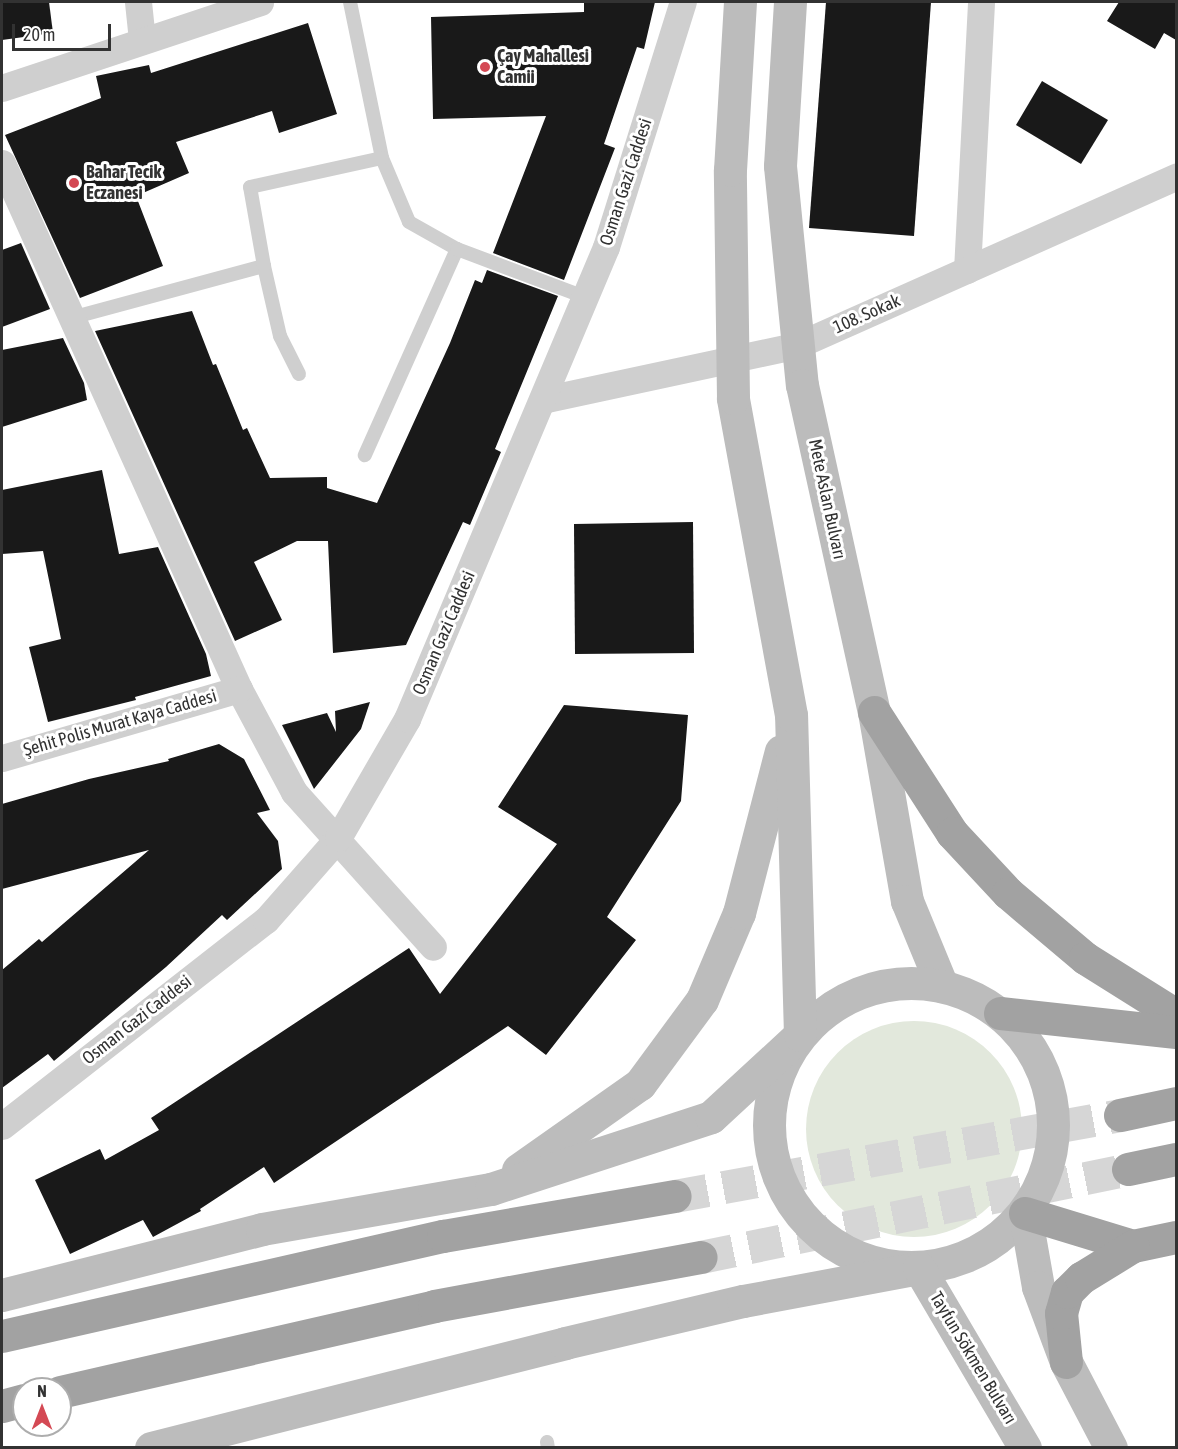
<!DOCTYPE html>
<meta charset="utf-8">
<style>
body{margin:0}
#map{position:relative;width:1178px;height:1449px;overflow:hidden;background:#fff;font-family:"Asap Condensed",sans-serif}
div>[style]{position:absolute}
.green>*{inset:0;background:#e2e8dc}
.round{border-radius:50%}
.building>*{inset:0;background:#191919}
.trunk-tunnel>*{height:33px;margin-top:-16.5px;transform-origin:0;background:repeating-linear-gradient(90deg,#d6d6d6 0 33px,transparent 0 49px)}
.service>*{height:14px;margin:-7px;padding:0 7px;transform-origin:7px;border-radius:7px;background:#cfcfcf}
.minor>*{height:27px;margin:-13.5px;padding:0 13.5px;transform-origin:13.5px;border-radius:13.5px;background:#cfcfcf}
.secondary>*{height:33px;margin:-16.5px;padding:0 16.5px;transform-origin:16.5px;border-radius:16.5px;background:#bcbcbc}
.secondary>.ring{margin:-16.5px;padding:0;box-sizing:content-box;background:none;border:33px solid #bcbcbc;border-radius:50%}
.trunk>*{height:33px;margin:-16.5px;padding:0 16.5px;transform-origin:16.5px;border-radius:16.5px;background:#a2a2a2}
.dots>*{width:16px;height:16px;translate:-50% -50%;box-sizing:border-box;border:3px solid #fff;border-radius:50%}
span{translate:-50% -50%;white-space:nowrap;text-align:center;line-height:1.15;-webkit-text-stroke:6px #fff;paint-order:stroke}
.poi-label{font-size:18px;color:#323232;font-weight:700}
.left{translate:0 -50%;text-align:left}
.street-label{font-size:18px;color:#323232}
.frame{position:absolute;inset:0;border:3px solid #323232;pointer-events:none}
.north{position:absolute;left:12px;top:1377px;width:60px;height:60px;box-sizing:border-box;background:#fff;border:2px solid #adadad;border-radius:50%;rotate:0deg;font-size:16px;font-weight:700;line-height:24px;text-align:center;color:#323232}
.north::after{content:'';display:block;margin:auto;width:21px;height:27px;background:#d44954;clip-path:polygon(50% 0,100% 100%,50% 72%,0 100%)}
.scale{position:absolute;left:12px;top:24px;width:99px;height:27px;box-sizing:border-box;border:3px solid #323232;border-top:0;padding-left:8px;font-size:18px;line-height:21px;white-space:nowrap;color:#323232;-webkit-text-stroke:4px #fff;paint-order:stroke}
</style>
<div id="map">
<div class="green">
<div class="round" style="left:806px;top:1021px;width:216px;height:216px"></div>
</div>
<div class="building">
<div style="clip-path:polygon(2px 2px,49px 2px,53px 33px,2px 40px)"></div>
<div style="clip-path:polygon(584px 2px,655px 2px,644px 49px,637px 47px,604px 144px,615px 148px,564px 280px,493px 253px,546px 116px,433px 119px,431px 17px,584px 12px)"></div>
<div style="clip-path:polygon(826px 2px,931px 2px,914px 236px,809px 228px)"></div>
<div style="clip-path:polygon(1119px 2px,1176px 2px,1176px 40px,1164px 33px,1155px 49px,1107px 21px)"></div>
<div style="clip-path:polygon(308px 23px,337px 114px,279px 133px,272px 111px,176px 142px,189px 173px,136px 196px,163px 266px,80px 298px,5px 135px,101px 98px,96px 76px,149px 65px,151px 73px)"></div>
<div style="clip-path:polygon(1042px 81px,1108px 120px,1081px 164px,1016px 125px)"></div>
<div style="clip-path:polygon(21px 243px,50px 309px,2px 327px,2px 250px)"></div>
<div style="clip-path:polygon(487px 270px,558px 296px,495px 449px,501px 452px,470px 525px,463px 522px,406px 645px,333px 653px,328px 541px,297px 541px,254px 562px,282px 620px,235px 641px,95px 331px,192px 311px,213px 365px,216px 364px,243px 430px,247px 428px,270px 478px,327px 477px,327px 488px,377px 503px,450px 343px,475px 280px,482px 283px)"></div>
<div style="clip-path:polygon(63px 338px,84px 383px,87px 400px,2px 427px,2px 350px)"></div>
<div style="clip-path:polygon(102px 470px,119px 554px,158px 547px,206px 654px,211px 676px,135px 697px,136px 700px,48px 722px,29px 647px,61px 639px,43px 551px,2px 554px,2px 490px)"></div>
<div style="clip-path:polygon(693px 522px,694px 653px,575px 654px,574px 524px)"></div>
<div style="clip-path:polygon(370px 702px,361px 729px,314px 789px,282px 725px,327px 713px,336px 732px,335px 711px)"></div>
<div style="clip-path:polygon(564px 705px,688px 715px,681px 801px,607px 917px,636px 940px,546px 1055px,508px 1026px,274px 1183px,264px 1167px,200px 1209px,201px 1211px,153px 1237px,143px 1220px,70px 1254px,35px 1180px,100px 1149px,105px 1160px,159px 1130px,151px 1118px,409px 948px,440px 994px,557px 844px,498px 807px)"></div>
<div style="clip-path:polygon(219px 744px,244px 759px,270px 810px,257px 813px,278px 841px,282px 869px,227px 920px,222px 915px,166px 967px,54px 1061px,48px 1054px,2px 1088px,2px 970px,39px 939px,42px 942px,149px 850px,2px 889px,2px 804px,89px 779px,169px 761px,168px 759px)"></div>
</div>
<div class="trunk-tunnel">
<div style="left:675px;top:1196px;width:452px;rotate:-10.3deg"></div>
<div style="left:701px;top:1257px;width:436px;rotate:-11.6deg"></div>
</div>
<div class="service">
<div style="left:350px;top:2px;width:159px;rotate:78.4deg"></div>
<div style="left:382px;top:158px;width:69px;rotate:67.1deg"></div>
<div style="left:409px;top:222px;width:55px;rotate:29.4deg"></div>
<div style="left:457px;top:249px;width:226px;rotate:114.1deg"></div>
<div style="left:457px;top:249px;width:137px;rotate:20.6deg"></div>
<div style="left:71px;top:318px;width:200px;rotate:-15.1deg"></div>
<div style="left:299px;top:374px;width:42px;rotate:-116.6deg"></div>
<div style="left:280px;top:336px;width:72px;rotate:-102.9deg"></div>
<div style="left:264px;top:266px;width:80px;rotate:-100deg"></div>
<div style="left:250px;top:187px;width:135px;rotate:-12.4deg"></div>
<div style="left:547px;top:1442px;width:6px;rotate:81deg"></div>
</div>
<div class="minor">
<div style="left:138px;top:2px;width:39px;rotate:84deg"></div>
<div style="left:2px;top:88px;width:272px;rotate:-18.4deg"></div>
<div style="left:2px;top:163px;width:577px;rotate:65.75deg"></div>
<div style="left:239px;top:689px;width:117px;rotate:61.9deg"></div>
<div style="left:294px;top:792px;width:208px;rotate:48.1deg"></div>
<div style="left:967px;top:270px;width:268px;rotate:-87deg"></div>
<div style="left:542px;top:400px;width:262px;rotate:-12.1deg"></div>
<div style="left:798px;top:345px;width:414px;rotate:-24deg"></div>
<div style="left:2px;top:758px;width:247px;rotate:-16.2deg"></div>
<div style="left:2px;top:1126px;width:335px;rotate:-38deg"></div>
<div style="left:266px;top:920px;width:109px;rotate:-48.7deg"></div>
<div style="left:338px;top:838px;width:138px;rotate:-59.9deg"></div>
<div style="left:407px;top:719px;width:512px;rotate:-67.14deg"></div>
<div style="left:606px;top:247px;width:257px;rotate:-72.6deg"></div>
</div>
<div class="secondary">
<div style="left:790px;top:2px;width:164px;rotate:93.5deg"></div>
<div style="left:780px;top:166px;width:220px;rotate:84.3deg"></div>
<div style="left:802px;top:385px;width:335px;rotate:77.6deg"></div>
<div style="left:874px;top:712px;width:192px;rotate:80.1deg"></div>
<div style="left:907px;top:901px;width:92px;rotate:67.6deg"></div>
<div class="ring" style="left:769px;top:983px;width:251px;height:251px"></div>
<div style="left:518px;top:1170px;width:149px;rotate:-35.2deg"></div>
<div style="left:640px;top:1084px;width:104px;rotate:-53.6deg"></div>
<div style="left:702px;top:1000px;width:95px;rotate:-67deg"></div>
<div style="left:739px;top:913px;width:167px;rotate:-75.5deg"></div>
<div style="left:1025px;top:1213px;width:75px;rotate:80deg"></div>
<div style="left:1038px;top:1287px;width:80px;rotate:69.5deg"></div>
<div style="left:1066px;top:1362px;width:97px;rotate:62.4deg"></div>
<div style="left:2px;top:1295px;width:268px;rotate:-14.2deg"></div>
<div style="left:262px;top:1229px;width:232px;rotate:-9.9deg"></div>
<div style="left:491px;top:1189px;width:231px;rotate:-18.1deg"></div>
<div style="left:711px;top:1117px;width:121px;rotate:-42.7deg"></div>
<div style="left:800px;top:1035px;width:320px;rotate:-91.6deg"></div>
<div style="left:791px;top:715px;width:322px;rotate:-100.4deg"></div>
<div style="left:733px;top:398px;width:228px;rotate:-90.8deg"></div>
<div style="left:730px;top:170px;width:168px;rotate:-86.6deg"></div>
<div style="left:151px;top:1448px;width:427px;rotate:-14.2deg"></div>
<div style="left:565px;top:1343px;width:183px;rotate:-13.3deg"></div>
<div style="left:743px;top:1301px;width:179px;rotate:-10.6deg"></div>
<div style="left:919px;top:1268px;width:209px;rotate:59.5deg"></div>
</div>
<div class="trunk">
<div style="left:874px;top:712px;width:144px;rotate:57.2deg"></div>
<div style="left:952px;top:833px;width:82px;rotate:47deg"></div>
<div style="left:1008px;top:893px;width:101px;rotate:40.2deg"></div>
<div style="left:1085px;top:958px;width:107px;rotate:32.1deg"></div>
<div style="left:1000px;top:1013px;width:177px;rotate:6.2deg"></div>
<div style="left:1120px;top:1115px;width:57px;rotate:-12.1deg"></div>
<div style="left:1128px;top:1169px;width:49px;rotate:-11.8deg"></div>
<div style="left:1025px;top:1213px;width:113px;rotate:17deg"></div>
<div style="left:1133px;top:1246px;width:44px;rotate:-11.8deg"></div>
<div style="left:2px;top:1336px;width:452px;rotate:-12.8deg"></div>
<div style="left:443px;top:1236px;width:235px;rotate:-9.8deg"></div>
<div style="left:1066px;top:1362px;width:49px;rotate:-95.8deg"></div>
<div style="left:1061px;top:1313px;width:22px;rotate:-74deg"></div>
<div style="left:1067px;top:1292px;width:20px;rotate:-45deg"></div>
<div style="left:1081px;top:1278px;width:61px;rotate:-31.6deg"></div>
<div style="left:60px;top:1392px;width:384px;rotate:-12.9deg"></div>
<div style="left:434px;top:1306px;width:271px;rotate:-10.4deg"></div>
<div style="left:2px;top:1406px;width:23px;rotate:-15deg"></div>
</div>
<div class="dots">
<div style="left:485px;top:67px;background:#d44954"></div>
<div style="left:74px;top:183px;background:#d44954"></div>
</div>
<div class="poi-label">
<span class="left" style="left:497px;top:67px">Çay Mahallesi<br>Camii</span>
<span class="left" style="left:86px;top:183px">Bahar Tecik<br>Eczanesi</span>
</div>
<div class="street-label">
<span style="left:626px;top:182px;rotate:-72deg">Osman Gazi Caddesi</span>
<span style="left:867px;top:314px;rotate:-24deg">108. Sokak</span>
<span style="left:827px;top:499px;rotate:78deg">Mete Aslan Bulvarı</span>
<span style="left:444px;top:633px;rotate:-67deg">Osman Gazi Caddesi</span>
<span style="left:120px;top:723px;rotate:-16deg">Şehit Polis Murat Kaya Caddesi</span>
<span style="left:137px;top:1020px;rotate:-38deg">Osman Gazi Caddesi</span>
<span style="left:973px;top:1358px;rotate:59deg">Tayfun Sökmen Bulvarı</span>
</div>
<div class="frame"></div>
<div class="north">N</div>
<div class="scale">20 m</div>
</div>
